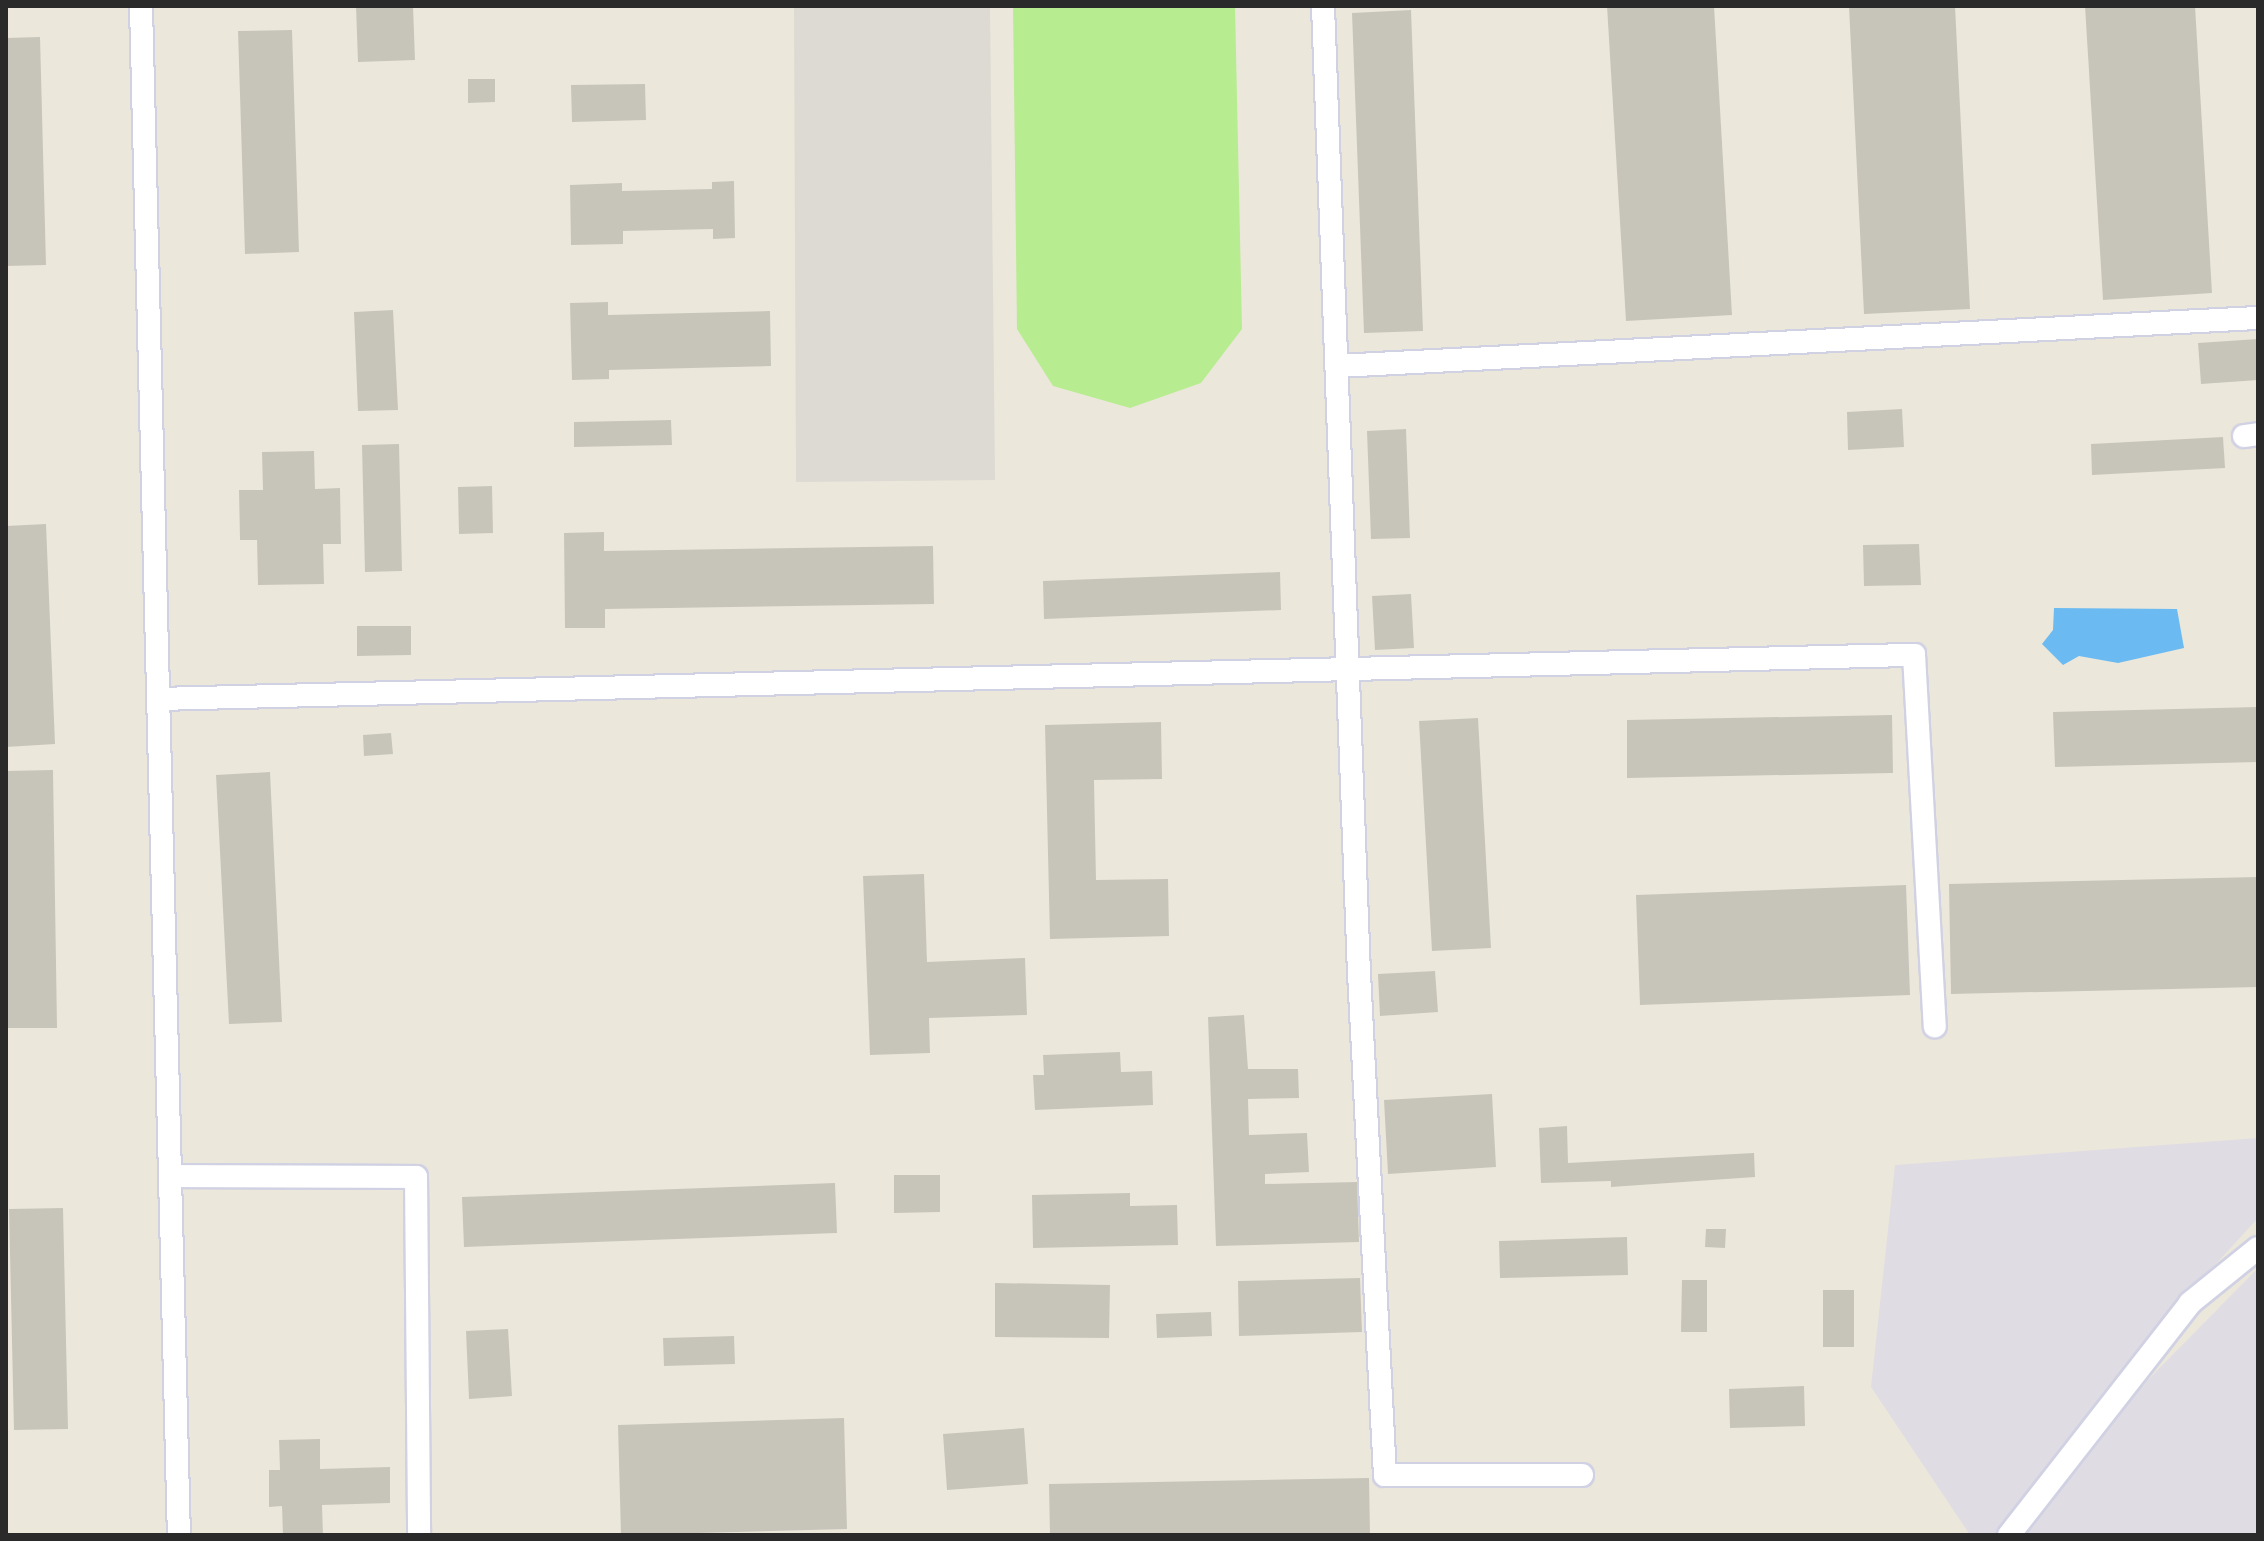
<!DOCTYPE html>
<style>
body{margin:0}
#map{position:relative;width:2264px;height:1541px;overflow:hidden;background:#ece7db;font-family:Helvetica,sans-serif}
div>[style]{position:absolute}
.industrial>*{inset:0;background:#e0dce4}
.pitch>*{inset:0;background:#b8ec91}
.plaza>*{inset:0;background:#dcdad2}
.water>*{inset:0;background:#6bbaf1}
.building>*{inset:0;background:#c7c5ba}
.roads{filter:drop-shadow(2px 0 #d0d1e3) drop-shadow(-2px 0 #d0d1e3) drop-shadow(0 2px #d0d1e3) drop-shadow(0 -2px #d0d1e3)}
.minor>*{height:22px;margin:-11px;padding:0 11px;transform-origin:11px;border-radius:11px;background:#fff}
span{translate:-50% -50%;white-space:nowrap;text-align:center;line-height:1.15;-webkit-text-stroke:6px #fff;paint-order:stroke}
.frame{position:absolute;inset:0;border:8px solid #2a2a2a;pointer-events:none}
</style>
<div id="map">
<div class="industrial">
<div style="clip-path:polygon(2258px 1138px,2258px 1218px,2183px 1300px,2000px 1535px,1970px 1535px,1871px 1387px,1895px 1165px)"></div>
<div style="clip-path:polygon(2258px 1268px,2258px 1535px,2026px 1535px,2133px 1395px)"></div>
</div>
<div class="pitch">
<div style="clip-path:polygon(1013px 6px,1235px 6px,1242px 329px,1201px 383px,1130px 408px,1053px 386px,1017px 329px)"></div>
</div>
<div class="plaza">
<div style="clip-path:polygon(794px 6px,990px 6px,995px 480px,796px 482px)"></div>
</div>
<div class="water">
<div style="clip-path:polygon(2054px 608px,2177px 609px,2184px 648px,2118px 663px,2079px 656px,2063px 665px,2042px 644px,2053px 630px)"></div>
</div>
<div class="building">
<div style="clip-path:polygon(356px 6px,413px 6px,415px 60px,358px 62px)"></div>
<div style="clip-path:polygon(1607px 6px,1714px 6px,1732px 315px,1626px 321px)"></div>
<div style="clip-path:polygon(1849px 6px,1955px 6px,1970px 309px,1864px 314px)"></div>
<div style="clip-path:polygon(2085px 6px,2195px 6px,2212px 293px,2103px 300px)"></div>
<div style="clip-path:polygon(1411px 10px,1423px 331px,1364px 333px,1352px 13px)"></div>
<div style="clip-path:polygon(292px 30px,299px 252px,245px 254px,238px 31px)"></div>
<div style="clip-path:polygon(40px 37px,46px 265px,6px 266px,6px 38px)"></div>
<div style="clip-path:polygon(468px 79px,495px 79px,495px 102px,468px 103px)"></div>
<div style="clip-path:polygon(645px 84px,646px 120px,572px 122px,571px 85px)"></div>
<div style="clip-path:polygon(734px 181px,735px 238px,713px 239px,713px 229px,623px 231px,623px 244px,571px 245px,570px 185px,622px 183px,622px 191px,712px 189px,712px 182px)"></div>
<div style="clip-path:polygon(608px 302px,608px 315px,770px 311px,771px 366px,609px 370px,609px 379px,572px 380px,570px 303px)"></div>
<div style="clip-path:polygon(393px 310px,398px 410px,358px 411px,354px 312px)"></div>
<div style="clip-path:polygon(2258px 339px,2258px 380px,2201px 384px,2198px 343px)"></div>
<div style="clip-path:polygon(1902px 409px,1904px 447px,1848px 450px,1847px 412px)"></div>
<div style="clip-path:polygon(671px 420px,672px 445px,574px 447px,574px 422px)"></div>
<div style="clip-path:polygon(1406px 429px,1410px 538px,1371px 539px,1367px 431px)"></div>
<div style="clip-path:polygon(2223px 437px,2225px 468px,2092px 475px,2091px 444px)"></div>
<div style="clip-path:polygon(399px 444px,402px 571px,365px 572px,362px 445px)"></div>
<div style="clip-path:polygon(314px 451px,315px 489px,340px 488px,341px 544px,323px 544px,324px 584px,258px 585px,257px 540px,240px 540px,239px 490px,263px 490px,262px 452px)"></div>
<div style="clip-path:polygon(492px 486px,493px 533px,459px 534px,458px 487px)"></div>
<div style="clip-path:polygon(46px 524px,55px 744px,6px 747px,6px 526px)"></div>
<div style="clip-path:polygon(604px 532px,604px 551px,933px 546px,934px 604px,605px 609px,605px 628px,565px 628px,564px 533px)"></div>
<div style="clip-path:polygon(1919px 544px,1921px 585px,1864px 586px,1863px 545px)"></div>
<div style="clip-path:polygon(1280px 572px,1281px 610px,1044px 619px,1043px 581px)"></div>
<div style="clip-path:polygon(1411px 594px,1414px 648px,1375px 650px,1372px 596px)"></div>
<div style="clip-path:polygon(357px 626px,411px 626px,411px 655px,357px 656px)"></div>
<div style="clip-path:polygon(2258px 707px,2258px 762px,2055px 767px,2053px 712px)"></div>
<div style="clip-path:polygon(1892px 715px,1893px 773px,1627px 778px,1627px 720px)"></div>
<div style="clip-path:polygon(1478px 718px,1491px 948px,1432px 951px,1419px 721px)"></div>
<div style="clip-path:polygon(1161px 722px,1162px 779px,1094px 780px,1096px 880px,1168px 879px,1169px 936px,1050px 939px,1045px 725px)"></div>
<div style="clip-path:polygon(391px 733px,393px 754px,364px 756px,363px 735px)"></div>
<div style="clip-path:polygon(53px 770px,57px 1028px,6px 1028px,6px 771px)"></div>
<div style="clip-path:polygon(270px 772px,282px 1022px,229px 1024px,216px 775px)"></div>
<div style="clip-path:polygon(924px 874px,927px 962px,1025px 958px,1027px 1015px,929px 1018px,930px 1053px,870px 1055px,863px 876px)"></div>
<div style="clip-path:polygon(2258px 877px,2258px 987px,1951px 994px,1949px 884px)"></div>
<div style="clip-path:polygon(1906px 885px,1910px 995px,1640px 1005px,1636px 895px)"></div>
<div style="clip-path:polygon(1435px 971px,1438px 1012px,1380px 1016px,1378px 974px)"></div>
<div style="clip-path:polygon(1244px 1015px,1248px 1069px,1298px 1069px,1299px 1098px,1248px 1099px,1249px 1135px,1307px 1133px,1309px 1172px,1265px 1174px,1265px 1184px,1357px 1182px,1359px 1242px,1216px 1246px,1208px 1017px)"></div>
<div style="clip-path:polygon(1120px 1052px,1121px 1072px,1152px 1071px,1153px 1105px,1035px 1110px,1033px 1075px,1044px 1075px,1043px 1055px)"></div>
<div style="clip-path:polygon(1492px 1094px,1496px 1167px,1388px 1174px,1384px 1100px)"></div>
<div style="clip-path:polygon(1567px 1126px,1568px 1163px,1754px 1153px,1755px 1177px,1611px 1187px,1611px 1181px,1541px 1183px,1539px 1128px)"></div>
<div style="clip-path:polygon(894px 1175px,940px 1175px,940px 1212px,894px 1213px)"></div>
<div style="clip-path:polygon(835px 1183px,837px 1233px,464px 1247px,462px 1197px)"></div>
<div style="clip-path:polygon(1130px 1193px,1130px 1206px,1177px 1205px,1178px 1245px,1033px 1248px,1032px 1195px)"></div>
<div style="clip-path:polygon(63px 1208px,68px 1429px,14px 1430px,9px 1209px)"></div>
<div style="clip-path:polygon(1706px 1229px,1726px 1229px,1725px 1248px,1705px 1247px)"></div>
<div style="clip-path:polygon(1627px 1237px,1628px 1275px,1500px 1278px,1499px 1241px)"></div>
<div style="clip-path:polygon(1360px 1278px,1362px 1332px,1239px 1336px,1238px 1281px)"></div>
<div style="clip-path:polygon(1682px 1280px,1707px 1280px,1707px 1332px,1681px 1332px)"></div>
<div style="clip-path:polygon(995px 1283px,1110px 1285px,1109px 1338px,995px 1337px)"></div>
<div style="clip-path:polygon(1823px 1290px,1854px 1290px,1854px 1347px,1823px 1347px)"></div>
<div style="clip-path:polygon(1211px 1312px,1212px 1336px,1157px 1338px,1156px 1314px)"></div>
<div style="clip-path:polygon(508px 1329px,512px 1396px,469px 1399px,466px 1331px)"></div>
<div style="clip-path:polygon(734px 1336px,735px 1364px,664px 1366px,663px 1338px)"></div>
<div style="clip-path:polygon(1804px 1386px,1805px 1426px,1730px 1428px,1729px 1389px)"></div>
<div style="clip-path:polygon(844px 1418px,847px 1529px,621px 1535px,618px 1425px)"></div>
<div style="clip-path:polygon(1024px 1428px,1028px 1484px,947px 1490px,943px 1434px)"></div>
<div style="clip-path:polygon(320px 1439px,320px 1469px,390px 1467px,390px 1503px,322px 1505px,323px 1535px,283px 1535px,282px 1506px,269px 1507px,269px 1470px,280px 1470px,279px 1440px)"></div>
<div style="clip-path:polygon(1369px 1478px,1370px 1535px,1050px 1535px,1049px 1484px)"></div>
</div>
<div class="roads">
<div class="minor">
<div style="left:141px;top:6px;width:1529px;rotate:88.58deg"></div>
<div style="left:1323px;top:6px;width:968px;rotate:87.87deg"></div>
<div style="left:1359px;top:973px;width:503px;rotate:87.04deg"></div>
<div style="left:1385px;top:1475px;width:197px"></div>
<div style="left:1338px;top:366px;width:921px;rotate:-2.99deg"></div>
<div style="left:2244px;top:436px;width:14px;rotate:-8deg"></div>
<div style="left:158px;top:699px;width:1757px;rotate:-1.44deg"></div>
<div style="left:1914px;top:655px;width:372px;rotate:86.8deg"></div>
<div style="left:170px;top:1176px;width:246px;rotate:0.2deg"></div>
<div style="left:416px;top:1177px;width:358px;rotate:89.5deg"></div>
<div style="left:2009px;top:1535px;width:294px;rotate:-52deg"></div>
<div style="left:2190px;top:1303px;width:87px;rotate:-39deg"></div>
</div>
</div>
<div class="frame"></div>
</div>
